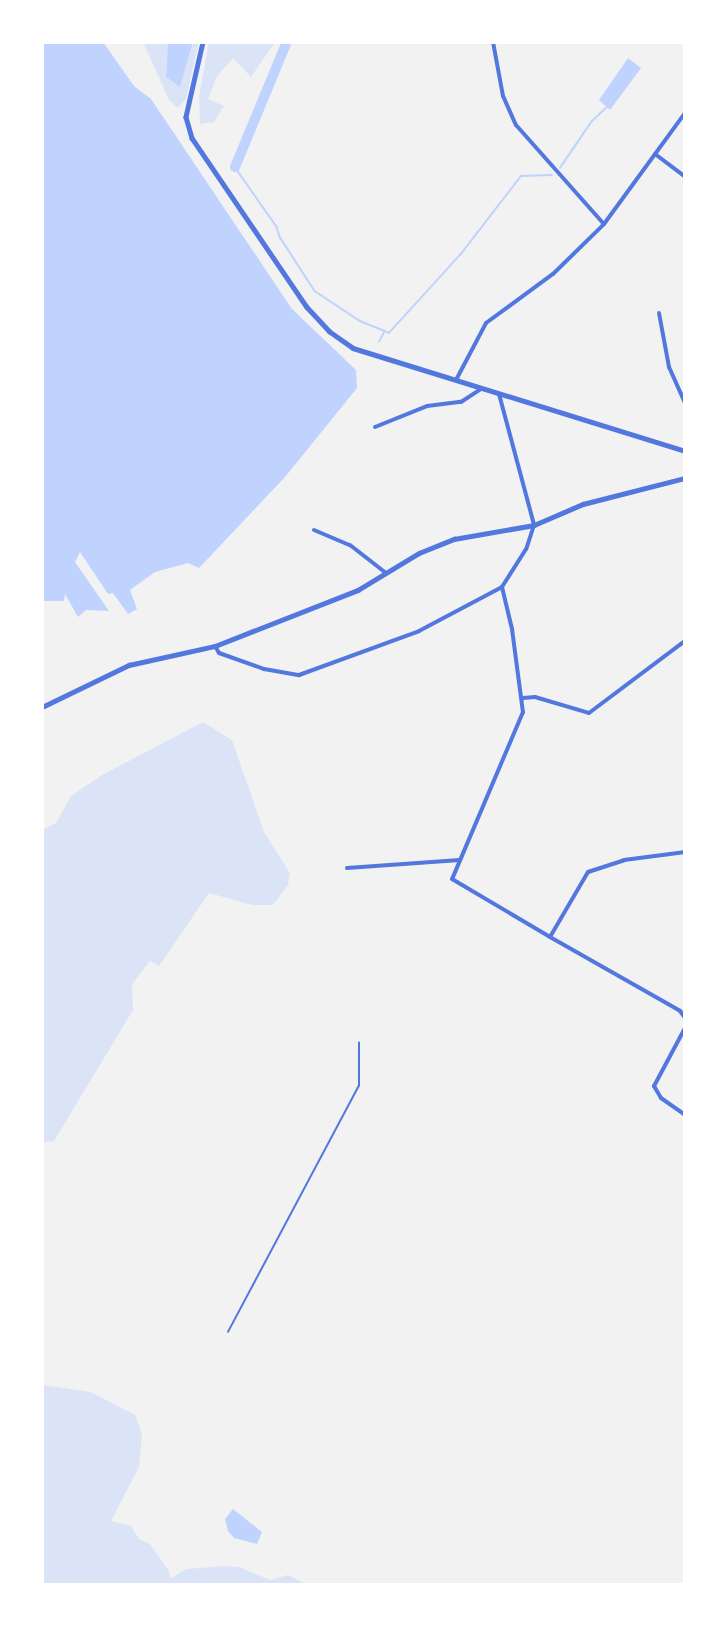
<!DOCTYPE html>
<style>
body{margin:0}
#map{position:relative;width:727px;height:1627px;overflow:hidden;background:#f2f2f2;font-family:Overpass,sans-serif}
div>[style]{position:absolute}
.green>*{inset:0;background:#dbe4f7}
.water>*{inset:0;background:#bfd3fe}
.stream>*{height:1.5px;margin:-0.75px;padding:0 0.75px;transform-origin:0.75px;border-radius:0.75px;background:#bfd3fe}
.river>*{height:10px;margin:-5px;padding:0 5px;transform-origin:5px;border-radius:5px;background:#bfd3fe}
.service>*{height:1.5px;margin:-0.75px;padding:0 0.75px;transform-origin:0.75px;border-radius:0.75px;background:#5277de}
.minor>*{height:4px;margin:-2px;padding:0 2px;transform-origin:2px;border-radius:2px;background:#5277de}
.tertiary>*{height:4.5px;margin:-2.25px;padding:0 2.25px;transform-origin:2.25px;border-radius:2.25px;background:#5277de}
span{translate:-50% -50%;white-space:nowrap;text-align:center;line-height:1.15;-webkit-text-stroke:4.5px #fff;paint-order:stroke}
.frame{position:absolute;inset:0;border:44px solid #fff;pointer-events:none}
</style>
<div id="map">
<div class="green">
<div style="clip-path:polygon(143px 42px,168px 42px,166px 77px,180px 87px,193px 42px,199px 42px,186px 99px,178px 108px,169px 100px)"></div>
<div style="clip-path:polygon(209px 42px,275px 42px,251px 77px,233px 58px,217px 76px,208px 99px,224px 106px,214px 122px,200px 124px,199px 96px)"></div>
<div style="clip-path:polygon(203px 722px,232px 740px,264px 832px,290px 873px,288px 885px,273px 905px,252px 905px,209px 893px,159px 966px,150px 961px,132px 984px,133px 1010px,54px 1141px,42px 1143px,42px 830px,56px 823px,71px 796px,102px 775px)"></div>
<div style="clip-path:polygon(42px 1385px,91px 1392px,135px 1415px,142px 1434px,139px 1467px,111px 1521px,131px 1526px,139px 1539px,150px 1544px,169px 1571px,170px 1579px,186px 1569px,224px 1566px,239px 1567px,270px 1580px,288px 1575px,308px 1585px,42px 1585px)"></div>
</div>
<div class="water">
<div style="clip-path:polygon(42px 42px,103px 42px,134px 86px,151px 99px,292px 309px,356px 370px,357px 388px,285px 477px,199px 568px,188px 563px,155px 572px,130px 590px,137px 609px,128px 614px,113px 593px,108px 594px,80px 552px,75px 562px,109px 611px,86px 610px,78px 617px,65px 594px,64px 601px,42px 601px)"></div>
<div style="clip-path:polygon(168px 42px,193px 42px,180px 87px,166px 77px)"></div>
<div style="clip-path:polygon(628px 58px,641px 68px,610px 110px,599px 100px)"></div>
<div style="clip-path:polygon(233px 1509px,262px 1532px,257px 1544px,234px 1538px,228px 1531px,225px 1519px)"></div>
</div>
<div class="stream">
<div style="left:235px;top:167px;width:73px;rotate:55deg"></div>
<div style="left:277px;top:227px;width:10px;rotate:73deg"></div>
<div style="left:280px;top:237px;width:64px;rotate:57.1deg"></div>
<div style="left:315px;top:291px;width:54px;rotate:33.7deg"></div>
<div style="left:360px;top:321px;width:31px;rotate:22deg"></div>
<div style="left:389px;top:333px;width:107px;rotate:-47.7deg"></div>
<div style="left:461px;top:254px;width:98px;rotate:-52.4deg"></div>
<div style="left:521px;top:176px;width:31px;rotate:-2deg"></div>
<div style="left:560px;top:168px;width:57px;rotate:-55.8deg"></div>
<div style="left:592px;top:121px;width:21px;rotate:-43deg"></div>
<div style="left:379px;top:342px;width:11px;rotate:-63deg"></div>
</div>
<div class="river">
<div style="left:235px;top:167px;width:133px;rotate:-67.5deg"></div>
</div>
<div class="service">
<div style="left:228px;top:1332px;width:279px;rotate:-62deg"></div>
<div style="left:359px;top:1086px;width:43px;rotate:-90deg"></div>
</div>
<div class="minor">
<div style="left:308px;top:42px;width:44px"></div>
<div style="left:493px;top:42px;width:55px;rotate:79.5deg"></div>
<div style="left:503px;top:96px;width:32px;rotate:66deg"></div>
<div style="left:516px;top:125px;width:131px;rotate:48.4deg"></div>
<div style="left:655px;top:154px;width:38px;rotate:37deg"></div>
<div style="left:659px;top:313px;width:55px;rotate:79.5deg"></div>
<div style="left:669px;top:367px;width:39px;rotate:66deg"></div>
<div style="left:456px;top:380px;width:64px;rotate:-62.2deg"></div>
<div style="left:486px;top:323px;width:83px;rotate:-36.2deg"></div>
<div style="left:553px;top:274px;width:71px;rotate:-44.4deg"></div>
<div style="left:604px;top:224px;width:137px;rotate:-53.9deg"></div>
<div style="left:499px;top:394px;width:136px;rotate:75deg"></div>
<div style="left:534px;top:525px;width:25px;rotate:108deg"></div>
<div style="left:526px;top:549px;width:45px;rotate:122.3deg"></div>
<div style="left:502px;top:587px;width:43px;rotate:76.6deg"></div>
<div style="left:512px;top:629px;width:84px;rotate:82.5deg"></div>
<div style="left:523px;top:712px;width:181px;rotate:113deg"></div>
<div style="left:452px;top:879px;width:114px;rotate:30.6deg"></div>
<div style="left:550px;top:937px;width:75px;rotate:-59.7deg"></div>
<div style="left:588px;top:872px;width:38px;rotate:-18deg"></div>
<div style="left:624px;top:860px;width:62px;rotate:-7.5deg"></div>
<div style="left:375px;top:427px;width:56px;rotate:-22deg"></div>
<div style="left:427px;top:406px;width:34px;rotate:-7deg"></div>
<div style="left:461px;top:402px;width:24px;rotate:-33deg"></div>
<div style="left:314px;top:530px;width:39px;rotate:23deg"></div>
<div style="left:350px;top:545px;width:46px;rotate:37.9deg"></div>
<div style="left:215px;top:646px;width:8px;rotate:60deg"></div>
<div style="left:219px;top:653px;width:48px;rotate:19.6deg"></div>
<div style="left:264px;top:669px;width:36px;rotate:10deg"></div>
<div style="left:299px;top:675px;width:128px;rotate:-20.1deg"></div>
<div style="left:419px;top:631px;width:94px;rotate:-27.9deg"></div>
<div style="left:523px;top:698px;width:12px;rotate:-5deg"></div>
<div style="left:535px;top:697px;width:56px;rotate:16.5deg"></div>
<div style="left:589px;top:713px;width:120px;rotate:-36.9deg"></div>
<div style="left:347px;top:868px;width:113px;rotate:-4deg"></div>
<div style="left:550px;top:937px;width:150px;rotate:29.6deg"></div>
<div style="left:680px;top:1011px;width:9px;rotate:54deg"></div>
<div style="left:685px;top:1028px;width:66px;rotate:118.1deg"></div>
<div style="left:654px;top:1086px;width:14px;rotate:60deg"></div>
<div style="left:661px;top:1098px;width:29px;rotate:35deg"></div>
</div>
<div class="tertiary">
<div style="left:203px;top:42px;width:77px;rotate:102.8deg"></div>
<div style="left:186px;top:117px;width:22px;rotate:74deg"></div>
<div style="left:192px;top:138px;width:204px;rotate:55.8deg"></div>
<div style="left:307px;top:307px;width:33px;rotate:47deg"></div>
<div style="left:329px;top:331px;width:29px;rotate:35deg"></div>
<div style="left:353px;top:348px;width:348px;rotate:17.2deg"></div>
<div style="left:42px;top:707px;width:97px;rotate:-25.8deg"></div>
<div style="left:129px;top:665px;width:88px;rotate:-12.5deg"></div>
<div style="left:215px;top:646px;width:154px;rotate:-21.4deg"></div>
<div style="left:358px;top:590px;width:71px;rotate:-31.2deg"></div>
<div style="left:419px;top:553px;width:38px;rotate:-22deg"></div>
<div style="left:454px;top:539px;width:81px;rotate:-9.9deg"></div>
<div style="left:534px;top:525px;width:53px;rotate:-23.2deg"></div>
<div style="left:583px;top:504px;width:105px;rotate:-14.3deg"></div>
</div>
<div class="frame"></div>
</div>
